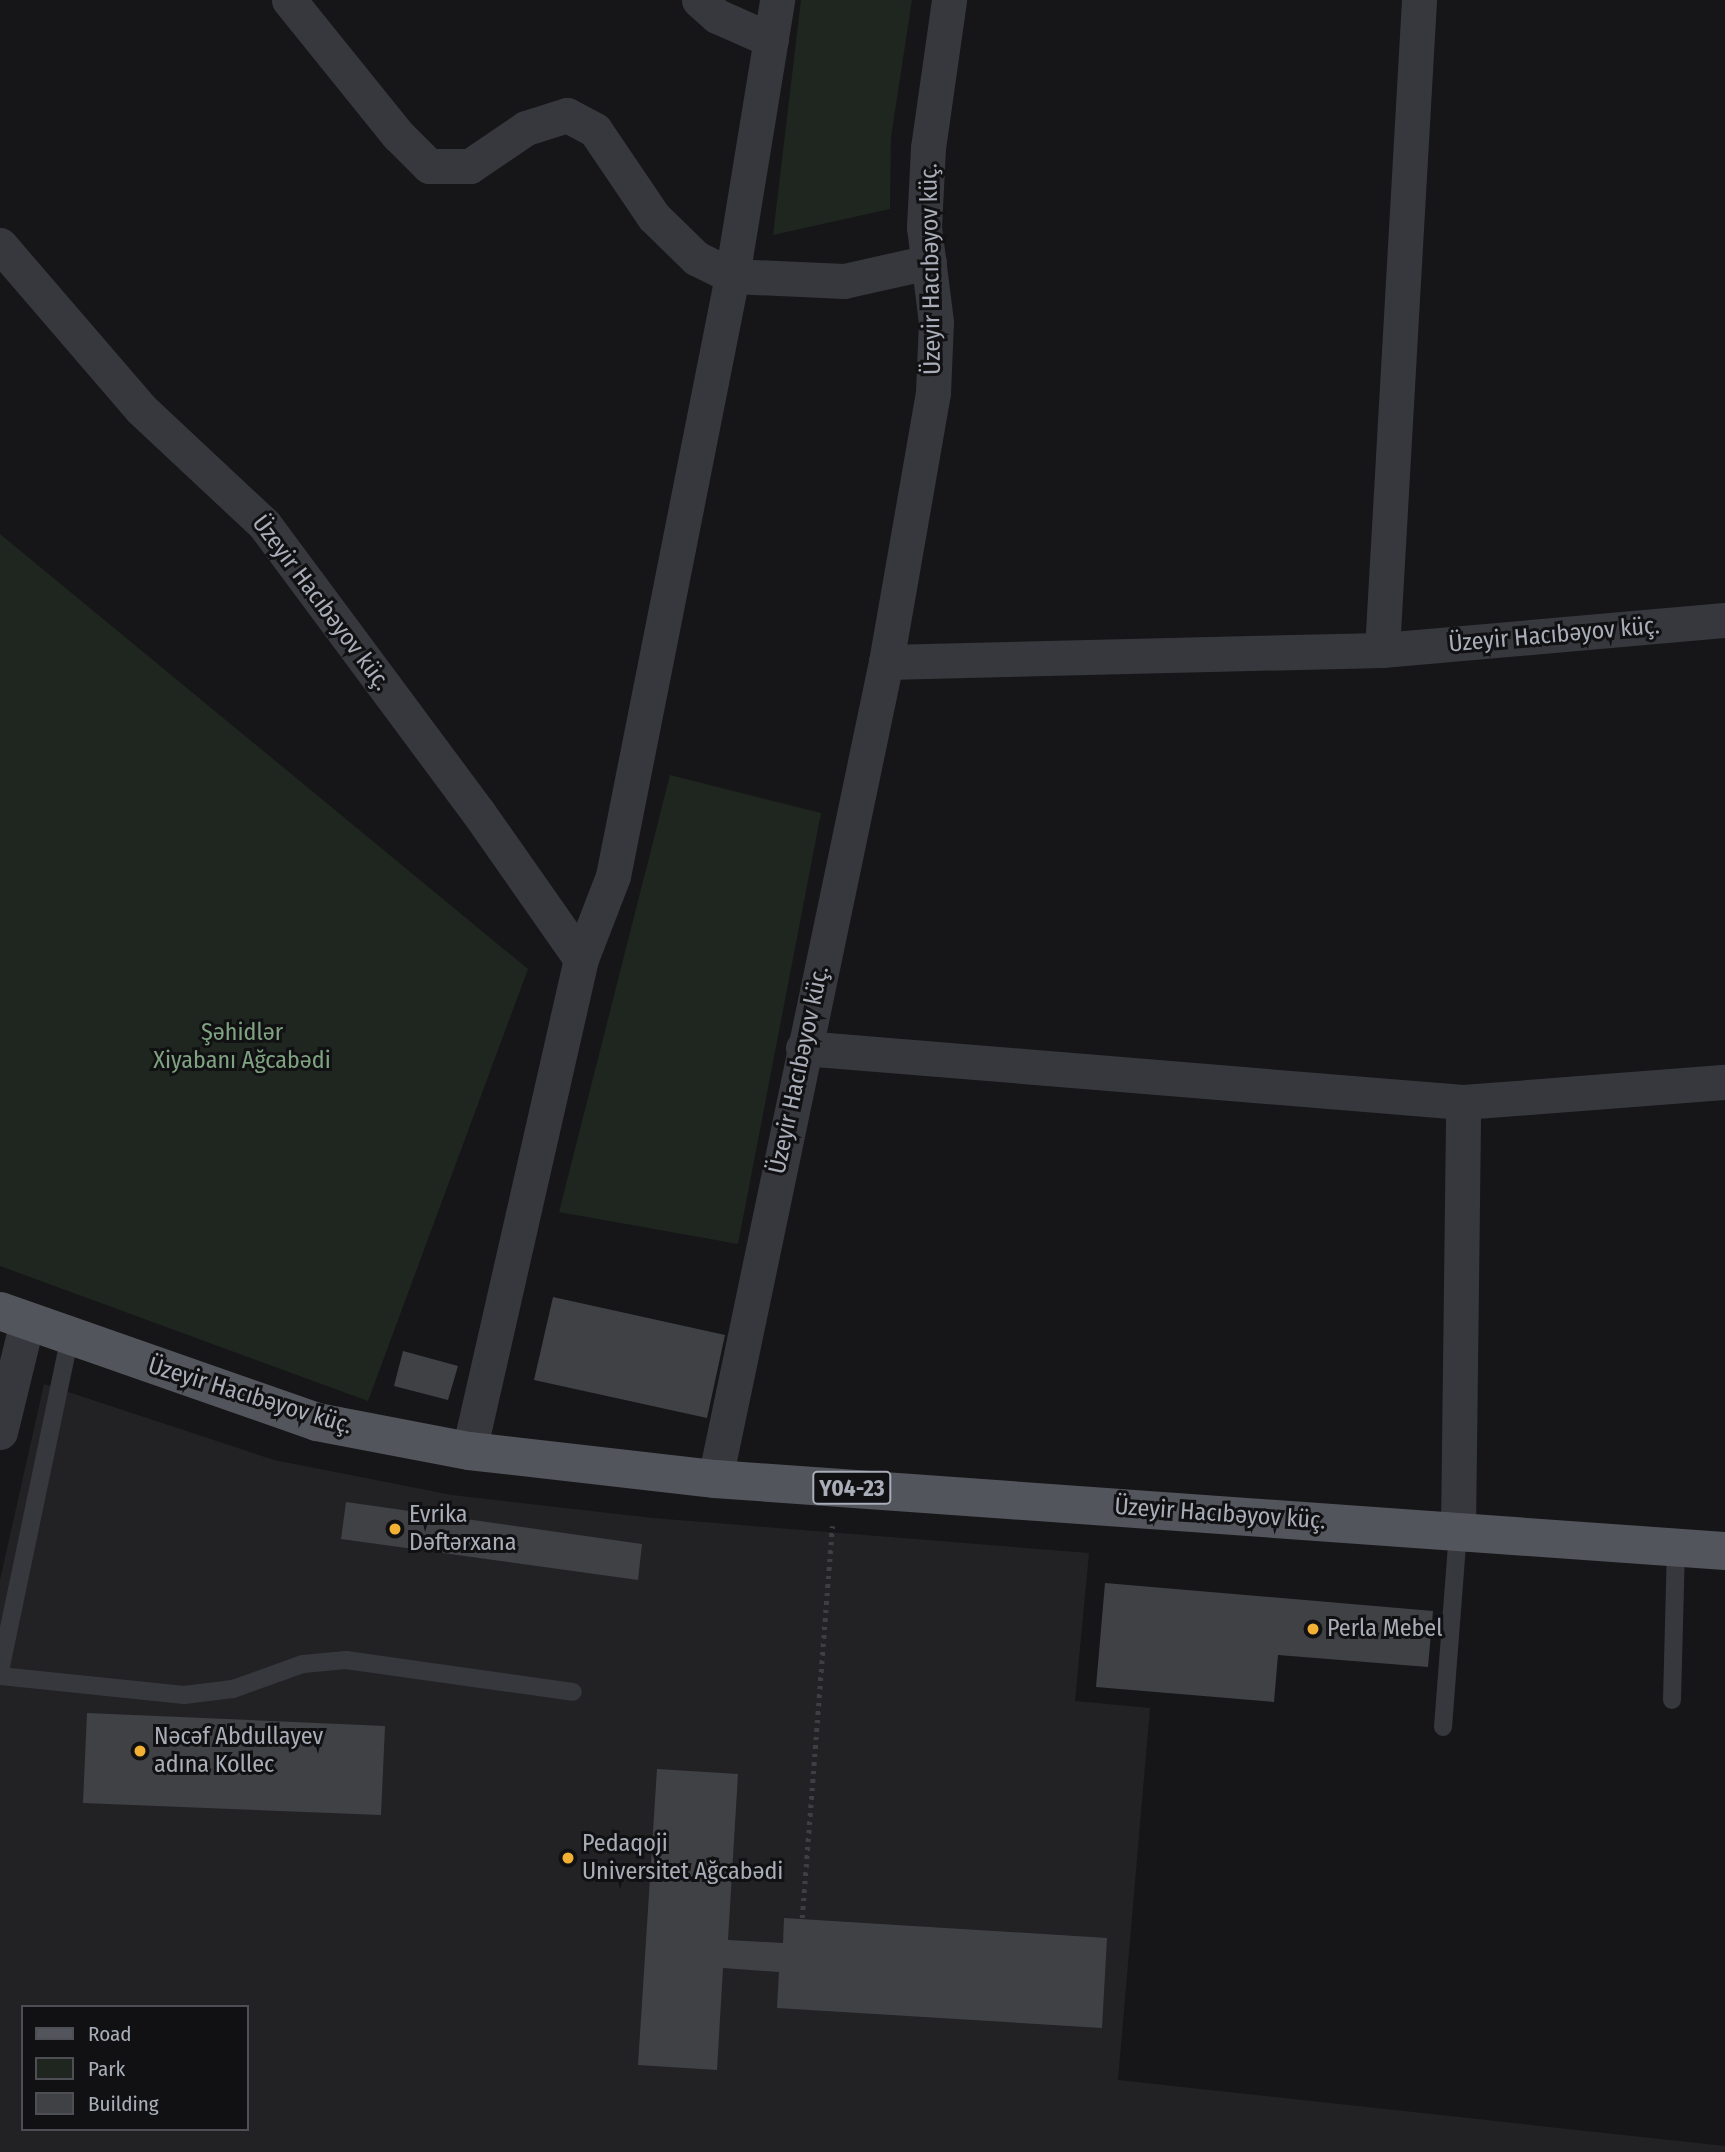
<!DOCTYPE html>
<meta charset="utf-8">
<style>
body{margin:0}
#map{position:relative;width:1725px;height:2152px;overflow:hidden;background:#161618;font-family:"Fira Sans Condensed",sans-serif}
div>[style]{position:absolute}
.built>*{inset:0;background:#222225}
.green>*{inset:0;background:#1e261f}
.building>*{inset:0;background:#404145}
.path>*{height:4.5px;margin-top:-2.25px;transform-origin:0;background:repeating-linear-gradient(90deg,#3d3f44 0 3.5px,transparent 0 8.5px)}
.lane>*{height:18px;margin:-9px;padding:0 9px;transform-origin:9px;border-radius:9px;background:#37383d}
.street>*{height:35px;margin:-17.5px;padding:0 17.5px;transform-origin:17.5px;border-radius:17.5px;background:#37383d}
.primary>*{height:38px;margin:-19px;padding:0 19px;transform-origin:19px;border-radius:19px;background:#53555c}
.dots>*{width:19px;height:19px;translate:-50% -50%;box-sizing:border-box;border:4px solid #111113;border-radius:50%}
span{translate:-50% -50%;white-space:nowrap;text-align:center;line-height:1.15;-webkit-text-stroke:6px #111113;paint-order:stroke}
.shield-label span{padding:2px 5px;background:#111113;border:2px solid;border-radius:5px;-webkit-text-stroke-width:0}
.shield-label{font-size:23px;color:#a8adb8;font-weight:700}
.street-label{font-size:24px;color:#a8adb8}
.park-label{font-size:24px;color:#7fa381}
.poi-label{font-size:24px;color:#a8adb8}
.left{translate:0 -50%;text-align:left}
.legend{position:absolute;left:21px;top:2005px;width:228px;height:126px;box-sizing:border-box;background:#111113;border:2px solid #4d4f55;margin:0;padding:9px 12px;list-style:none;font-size:21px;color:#a8adb8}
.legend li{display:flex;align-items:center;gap:14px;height:35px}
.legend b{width:35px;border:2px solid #4d4f55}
</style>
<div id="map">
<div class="built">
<div style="clip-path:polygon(evenodd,44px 1384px,274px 1460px,452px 1495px,653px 1518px,1089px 1553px,1075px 1701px,1150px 1708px,1118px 2080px,1725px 2146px,1725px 2152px,0 2152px,0 1580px,44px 1384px,23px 2007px,247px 2007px,247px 2129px,23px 2129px,23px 2007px)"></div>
</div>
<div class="green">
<div style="clip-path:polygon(801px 0,912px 0,891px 137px,890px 209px,773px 235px)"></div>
<div style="clip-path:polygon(0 534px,528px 969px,368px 1401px,0 1266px)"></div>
<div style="clip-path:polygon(670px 775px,821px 813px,738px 1244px,559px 1212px)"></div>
</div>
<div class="building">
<div style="clip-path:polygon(553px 1297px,725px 1335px,707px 1418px,534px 1380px)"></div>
<div style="clip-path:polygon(403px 1351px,458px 1366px,448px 1400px,394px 1386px)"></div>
<div style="clip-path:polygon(346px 1502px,642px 1544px,638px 1580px,341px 1539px)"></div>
<div style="clip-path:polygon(1105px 1583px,1433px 1611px,1428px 1667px,1278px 1655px,1274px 1702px,1096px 1687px)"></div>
<div style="clip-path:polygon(87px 1713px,385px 1726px,381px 1815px,83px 1803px)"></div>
<div style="clip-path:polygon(657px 1769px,738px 1774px,728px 1940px,783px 1943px,784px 1918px,1107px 1938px,1102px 2028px,777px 2008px,779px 1972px,723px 1968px,717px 2070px,638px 2065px)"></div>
</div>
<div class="path">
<div style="left:802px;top:1918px;width:393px;rotate:-85.6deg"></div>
</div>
<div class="lane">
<div style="left:0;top:1671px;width:341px;rotate:-78.2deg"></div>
<div style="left:0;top:1676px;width:185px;rotate:5.9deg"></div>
<div style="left:184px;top:1695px;width:49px;rotate:-7deg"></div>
<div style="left:233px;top:1689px;width:74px;rotate:-19.7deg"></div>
<div style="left:303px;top:1664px;width:43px;rotate:-5.3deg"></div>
<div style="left:346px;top:1660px;width:229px;rotate:8deg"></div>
<div style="left:1672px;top:1700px;width:153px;rotate:-88.5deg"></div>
<div style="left:1443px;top:1727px;width:198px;rotate:-85.6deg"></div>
</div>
<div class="street">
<div style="left:289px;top:0;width:174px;rotate:51.1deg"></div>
<div style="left:398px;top:135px;width:44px;rotate:45deg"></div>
<div style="left:429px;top:166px;width:41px"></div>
<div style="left:470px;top:166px;width:68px;rotate:-34.2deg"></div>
<div style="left:526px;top:128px;width:43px;rotate:-17.6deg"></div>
<div style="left:567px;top:115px;width:32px;rotate:28deg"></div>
<div style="left:595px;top:130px;width:105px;rotate:55.9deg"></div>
<div style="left:654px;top:217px;width:59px;rotate:44.3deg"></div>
<div style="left:696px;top:258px;width:40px;rotate:26.6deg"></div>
<div style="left:732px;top:276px;width:112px;rotate:2.6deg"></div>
<div style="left:844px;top:281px;width:87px;rotate:-12.6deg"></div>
<div style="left:699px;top:0;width:24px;rotate:42deg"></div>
<div style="left:717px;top:16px;width:59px;rotate:24deg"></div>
<div style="left:0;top:245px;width:216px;rotate:49.3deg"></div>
<div style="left:141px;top:409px;width:168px;rotate:43.1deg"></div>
<div style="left:264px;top:524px;width:359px;rotate:53.4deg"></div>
<div style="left:478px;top:812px;width:179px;rotate:55deg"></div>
<div style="left:1382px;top:650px;width:651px;rotate:-86.74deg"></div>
<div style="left:886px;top:662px;width:496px;rotate:-1.4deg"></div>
<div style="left:1382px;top:650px;width:344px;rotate:-5deg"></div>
<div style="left:803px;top:1048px;width:662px;rotate:4.68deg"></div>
<div style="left:1463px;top:1102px;width:263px;rotate:-4.4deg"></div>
<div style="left:0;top:1432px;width:114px;rotate:-76.3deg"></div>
<div style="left:469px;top:1451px;width:505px;rotate:-77.18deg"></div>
<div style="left:581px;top:959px;width:89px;rotate:-68.9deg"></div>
<div style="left:613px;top:876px;width:612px;rotate:-78.78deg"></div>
<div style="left:732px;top:276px;width:280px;rotate:-80.7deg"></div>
<div style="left:715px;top:1479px;width:835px;rotate:-78.18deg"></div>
<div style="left:886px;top:662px;width:273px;rotate:-80.1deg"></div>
<div style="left:933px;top:393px;width:71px;rotate:-87.6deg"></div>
<div style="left:936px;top:322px;width:96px;rotate:-97.2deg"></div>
<div style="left:924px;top:227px;width:79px;rotate:-87.1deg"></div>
<div style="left:928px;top:148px;width:149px;rotate:-81.9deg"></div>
<div style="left:1458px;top:1530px;width:428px;rotate:-89.3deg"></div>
</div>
<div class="primary">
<div style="left:0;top:1311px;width:336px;rotate:19.3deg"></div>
<div style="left:317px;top:1422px;width:155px;rotate:10.8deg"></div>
<div style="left:469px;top:1451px;width:248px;rotate:6.5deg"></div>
<div style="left:715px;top:1479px;width:1013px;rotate:4.08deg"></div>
</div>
<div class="dots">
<div style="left:395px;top:1529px;background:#f2b134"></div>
<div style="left:1313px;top:1629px;background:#f2b134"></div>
<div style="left:140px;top:1751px;background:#f2b134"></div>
<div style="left:568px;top:1858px;background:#f2b134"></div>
</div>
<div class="shield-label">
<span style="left:852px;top:1488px">Y04-23</span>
</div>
<div class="street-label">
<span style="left:931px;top:269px;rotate:-91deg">Üzeyir Hacıbəyov küç.</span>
<span style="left:321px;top:603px;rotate:53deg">Üzeyir Hacıbəyov küç.</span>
<span style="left:1554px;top:635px;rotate:-5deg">Üzeyir Hacıbəyov küç.</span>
<span style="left:799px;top:1070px;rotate:-78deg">Üzeyir Hacıbəyov küç.</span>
<span style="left:250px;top:1396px;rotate:17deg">Üzeyir Hacıbəyov küç.</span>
<span style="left:1220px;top:1514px;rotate:4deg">Üzeyir Hacıbəyov küç.</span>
</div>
<div class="park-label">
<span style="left:242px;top:1047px">Şəhidlər<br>Xiyabanı Ağcabədi</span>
</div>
<div class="poi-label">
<span class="left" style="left:409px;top:1529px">Evrika<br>Dəftərxana</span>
<span class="left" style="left:1327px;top:1629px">Perla Mebel</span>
<span class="left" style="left:154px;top:1751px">Nəcəf Abdullayev<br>adına Kollec</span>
<span class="left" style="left:582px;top:1858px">Pedaqoji<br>Universitet Ağcabədi</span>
</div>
<ul class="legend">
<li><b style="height:9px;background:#53555c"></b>Road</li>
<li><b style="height:19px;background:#1e261f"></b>Park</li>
<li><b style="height:19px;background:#404145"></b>Building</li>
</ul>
</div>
